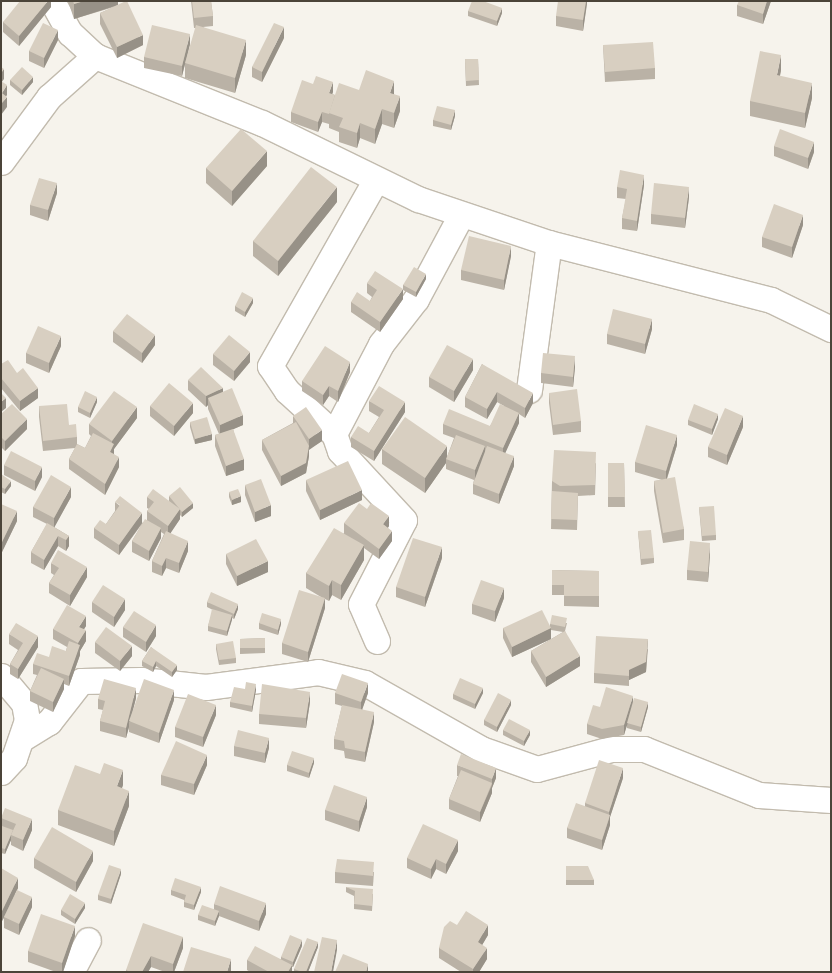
<!DOCTYPE html>
<style>
body{margin:0}
#map{position:relative;width:832px;height:973px;overflow:hidden;background:#f6f3ec;font-family:Manrope,sans-serif}
div>[style]{position:absolute}
.roads{filter:drop-shadow(1px 0 #c2bbae) drop-shadow(-1px 0 #c2bbae) drop-shadow(0 1px #c2bbae) drop-shadow(0 -1px #c2bbae)}
.minor>*{height:25px;margin:-12.5px;padding:0 12.5px;transform-origin:12.5px;border-radius:12.5px;background:#fff}
.wall>*{inset:0;background:#bab2a6}
.shaded-wall>*{inset:0;background:#979187}
.building>*{inset:0;background:#d8cfc1}
span{translate:-50% -50%;white-space:nowrap;text-align:center;line-height:1.15;-webkit-text-stroke:4px #fff;paint-order:stroke}
.frame{position:absolute;inset:0;border:2px solid #4b4439;pointer-events:none}
</style>
<div id="map">
<div class="roads">
<div class="minor">
<div style="left:52px;top:1px;width:37px;rotate:61deg"></div>
<div style="left:70px;top:33px;width:34px;rotate:43deg"></div>
<div style="left:95px;top:56px;width:180px;rotate:21.9deg"></div>
<div style="left:262px;top:123px;width:174px;rotate:26deg"></div>
<div style="left:418px;top:199px;width:138px;rotate:18.6deg"></div>
<div style="left:549px;top:243px;width:229px;rotate:14.4deg"></div>
<div style="left:771px;top:300px;width:67px;rotate:25.8deg"></div>
<div style="left:1px;top:162px;width:81px;rotate:-53.6deg"></div>
<div style="left:49px;top:97px;width:62px;rotate:-41.7deg"></div>
<div style="left:529px;top:390px;width:148px;rotate:-82.3deg"></div>
<div style="left:334px;top:434px;width:64px;rotate:-137.5deg"></div>
<div style="left:287px;top:391px;width:30px;rotate:-124deg"></div>
<div style="left:270px;top:366px;width:213px;rotate:-60.4deg"></div>
<div style="left:377px;top:641px;width:40px;rotate:-113.4deg"></div>
<div style="left:361px;top:604px;width:94px;rotate:-62.9deg"></div>
<div style="left:404px;top:520px;width:94px;rotate:-132.8deg"></div>
<div style="left:340px;top:451px;width:18px;rotate:-109deg"></div>
<div style="left:334px;top:434px;width:102px;rotate:-62.4deg"></div>
<div style="left:381px;top:344px;width:57px;rotate:-52.1deg"></div>
<div style="left:416px;top:299px;width:93px;rotate:-61.8deg"></div>
<div style="left:1px;top:676px;width:35px;rotate:50deg"></div>
<div style="left:24px;top:703px;width:17px;rotate:80deg"></div>
<div style="left:27px;top:720px;width:40px;rotate:108.9deg"></div>
<div style="left:14px;top:758px;width:19px;rotate:133deg"></div>
<div style="left:23px;top:738px;width:31px;rotate:-32deg"></div>
<div style="left:49px;top:722px;width:52px;rotate:-52deg"></div>
<div style="left:81px;top:681px;width:60px;rotate:-1deg"></div>
<div style="left:141px;top:680px;width:65px;rotate:6.1deg"></div>
<div style="left:206px;top:687px;width:113px;rotate:-7.6deg"></div>
<div style="left:318px;top:672px;width:48px;rotate:13.2deg"></div>
<div style="left:365px;top:683px;width:133px;rotate:29.6deg"></div>
<div style="left:481px;top:749px;width:59px;rotate:19.7deg"></div>
<div style="left:537px;top:769px;width:77px;rotate:-15.1deg"></div>
<div style="left:611px;top:749px;width:33px"></div>
<div style="left:644px;top:749px;width:124px;rotate:21.8deg"></div>
<div style="left:759px;top:795px;width:72px;rotate:4deg"></div>
<div style="left:71px;top:972px;width:36px;rotate:-62deg"></div>
</div>
</div>
<div class="wall">
<div style="clip-path:polygon(51px 1px,51px 7px,19px 46px,3px 32px,3px 22px)"></div>
<div style="clip-path:polygon(68px 1px,118px 1px,118px 5px,143px 45px,117px 58px,100px 24px,100px 13px,114px 7px,74px 19px)"></div>
<div style="clip-path:polygon(191px 1px,211px 1px,213px 16px,213px 26px,203px 27px,246px 55px,235px 93px,185px 78px,185px 64px,182px 76px,144px 68px,144px 57px,190px 44px,187px 58px,196px 28px,194px 28px)"></div>
<div style="clip-path:polygon(587px 1px,583px 31px,556px 26px,556px 16px)"></div>
<div style="clip-path:polygon(771px 1px,763px 24px,737px 16px,737px 5px)"></div>
<div style="clip-path:polygon(468px 11px,502px 13px,497px 26px,468px 16px)"></div>
<div style="clip-path:polygon(284px 38px,262px 82px,252px 77px,252px 67px)"></div>
<div style="clip-path:polygon(58px 40px,44px 68px,29px 61px,29px 51px)"></div>
<div style="clip-path:polygon(603px 45px,655px 68px,655px 79px,605px 82px)"></div>
<div style="clip-path:polygon(465px 59px,478px 59px,479px 85px,466px 86px)"></div>
<div style="clip-path:polygon(781px 70px,780px 76px,812px 98px,805px 128px,750px 116px,750px 101px)"></div>
<div style="clip-path:polygon(10px 80px,33px 82px,22px 95px,10px 85px)"></div>
<div style="clip-path:polygon(359px 90px,394px 94px,400px 111px,394px 128px,382px 124px,375px 144px,360px 138px,357px 148px,339px 142px,339px 132px,329px 128px,329px 124px,322px 122px,318px 132px,291px 122px,291px 112px,333px 92px,332px 94px,335px 95px)"></div>
<div style="clip-path:polygon(455px 116px,451px 130px,433px 126px,433px 120px)"></div>
<div style="clip-path:polygon(774px 146px,814px 152px,808px 169px,774px 156px)"></div>
<div style="clip-path:polygon(267px 166px,232px 206px,206px 183px,206px 168px)"></div>
<div style="clip-path:polygon(644px 185px,637px 231px,622px 229px,622px 218px,626px 199px,617px 198px,617px 187px)"></div>
<div style="clip-path:polygon(57px 193px,48px 221px,30px 215px,30px 205px)"></div>
<div style="clip-path:polygon(689px 197px,685px 228px,651px 224px,651px 214px)"></div>
<div style="clip-path:polygon(337px 202px,278px 276px,253px 256px,253px 241px)"></div>
<div style="clip-path:polygon(803px 225px,792px 258px,762px 247px,762px 237px)"></div>
<div style="clip-path:polygon(511px 256px,504px 290px,461px 280px,461px 270px)"></div>
<div style="clip-path:polygon(426px 279px,416px 297px,403px 290px,403px 285px)"></div>
<div style="clip-path:polygon(367px 283px,403px 299px,380px 332px,351px 312px,351px 302px,370px 301px,372px 297px,367px 293px)"></div>
<div style="clip-path:polygon(253px 303px,245px 317px,235px 311px,235px 306px)"></div>
<div style="clip-path:polygon(652px 329px,645px 354px,607px 344px,607px 334px)"></div>
<div style="clip-path:polygon(113px 331px,155px 345px,142px 363px,113px 342px)"></div>
<div style="clip-path:polygon(61px 346px,49px 373px,26px 363px,26px 353px)"></div>
<div style="clip-path:polygon(213px 354px,250px 362px,234px 381px,213px 365px)"></div>
<div style="clip-path:polygon(1px 364px,38px 398px,20px 411px,1px 388px)"></div>
<div style="clip-path:polygon(482px 364px,533px 403px,525px 418px,519px 414px,519px 423px,505px 453px,514px 466px,499px 504px,473px 494px,473px 484px,474px 480px,446px 469px,446px 463px,425px 493px,382px 464px,382px 449px,447px 457px,454px 438px,443px 434px,443px 424px,490px 426px,504px 406px,497px 402px,487px 419px,465px 407px,465px 397px)"></div>
<div style="clip-path:polygon(575px 367px,573px 387px,541px 383px,541px 373px)"></div>
<div style="clip-path:polygon(473px 370px,454px 402px,429px 387px,429px 377px)"></div>
<div style="clip-path:polygon(350px 372px,338px 402px,329px 396px,323px 405px,302px 391px,302px 381px)"></div>
<div style="clip-path:polygon(188px 380px,223px 392px,243px 425px,233px 429px,244px 470px,226px 476px,215px 446px,215px 435px,219px 434px,208px 409px,208px 405px,206px 407px,188px 390px)"></div>
<div style="clip-path:polygon(549px 393px,581px 421px,581px 432px,553px 435px,549px 403px)"></div>
<div style="clip-path:polygon(369px 401px,405px 412px,374px 461px,351px 447px,351px 437px,369px 433px,379px 417px,369px 411px)"></div>
<div style="clip-path:polygon(97px 402px,90px 418px,78px 412px,78px 407px)"></div>
<div style="clip-path:polygon(39px 406px,69px 425px,77px 437px,77px 444px,85px 448px,91px 436px,89px 434px,89px 424px,137px 418px,114px 449px,114px 454px,119px 467px,105px 495px,69px 469px,69px 459px,75px 448px,43px 451px,39px 417px)"></div>
<div style="clip-path:polygon(150px 406px,193px 413px,174px 436px,150px 416px)"></div>
<div style="clip-path:polygon(1px 414px,27px 429px,5px 451px,1px 447px)"></div>
<div style="clip-path:polygon(293px 416px,322px 441px,309px 449px,309px 456px,306px 473px,281px 486px,262px 450px,262px 440px,293px 423px)"></div>
<div style="clip-path:polygon(718px 419px,712px 435px,688px 425px,688px 420px)"></div>
<div style="clip-path:polygon(190px 422px,212px 440px,195px 444px,190px 427px)"></div>
<div style="clip-path:polygon(743px 427px,727px 465px,708px 457px,708px 447px)"></div>
<div style="clip-path:polygon(677px 445px,667px 479px,684px 529px,684px 540px,663px 543px,654px 491px,654px 481px,662px 480px,635px 472px,635px 462px)"></div>
<div style="clip-path:polygon(596px 463px,595px 495px,578px 496px,577px 530px,551px 529px,552px 481px)"></div>
<div style="clip-path:polygon(608px 463px,624px 463px,625px 507px,608px 507px)"></div>
<div style="clip-path:polygon(4px 465px,42px 477px,35px 491px,4px 475px)"></div>
<div style="clip-path:polygon(1px 474px,11px 486px,5px 494px,1px 492px)"></div>
<div style="clip-path:polygon(306px 480px,362px 500px,320px 520px,306px 491px)"></div>
<div style="clip-path:polygon(245px 485px,271px 516px,255px 522px,245px 495px)"></div>
<div style="clip-path:polygon(229px 492px,241px 502px,232px 505px,229px 497px)"></div>
<div style="clip-path:polygon(169px 496px,193px 508px,182px 517px,180px 515px,180px 519px,170px 533px,188px 551px,179px 573px,166px 568px,162px 576px,152px 572px,152px 561px,164px 534px,161px 532px,161px 538px,149px 561px,132px 552px,132px 541px,142px 524px,119px 555px,94px 538px,94px 528px,106px 524px,115px 511px,115px 502px,142px 523px,147px 520px,147px 511px,149px 509px,147px 508px,147px 497px,169px 501px)"></div>
<div style="clip-path:polygon(71px 497px,54px 527px,69px 536px,69px 546px,66px 551px,58px 546px,44px 570px,31px 563px,31px 552px,47px 524px,33px 517px,33px 507px)"></div>
<div style="clip-path:polygon(1px 504px,17px 521px,2px 552px,1px 551px)"></div>
<div style="clip-path:polygon(699px 507px,716px 535px,716px 540px,702px 541px)"></div>
<div style="clip-path:polygon(344px 523px,389px 526px,388px 528px,392px 541px,379px 559px,364px 548px,364px 560px,341px 600px,332px 595px,329px 601px,325px 599px,325px 608px,308px 662px,282px 654px,282px 643px,321px 597px,306px 588px,306px 573px,344px 533px)"></div>
<div style="clip-path:polygon(638px 531px,654px 558px,654px 563px,641px 565px)"></div>
<div style="clip-path:polygon(710px 553px,708px 582px,687px 580px,687px 570px)"></div>
<div style="clip-path:polygon(226px 554px,268px 572px,237px 586px,226px 564px)"></div>
<div style="clip-path:polygon(442px 558px,425px 607px,396px 597px,396px 587px)"></div>
<div style="clip-path:polygon(51px 563px,87px 577px,70px 606px,49px 593px,49px 583px,54px 575px,51px 573px)"></div>
<div style="clip-path:polygon(552px 570px,599px 571px,599px 607px,564px 606px,564px 595px,552px 595px)"></div>
<div style="clip-path:polygon(504px 598px,495px 622px,472px 614px,472px 604px)"></div>
<div style="clip-path:polygon(92px 602px,125px 610px,114px 627px,92px 612px)"></div>
<div style="clip-path:polygon(207px 602px,238px 609px,234px 619px,232px 618px,227px 636px,208px 631px,208px 626px,213px 610px,207px 607px)"></div>
<div style="clip-path:polygon(259px 623px,281px 624px,278px 635px,259px 629px)"></div>
<div style="clip-path:polygon(567px 623px,565px 631px,580px 666px,546px 687px,531px 662px,531px 651px,563px 632px,551px 630px,551px 639px,512px 657px,503px 638px,503px 628px,550px 627px,550px 624px)"></div>
<div style="clip-path:polygon(86px 626px,84px 629px,86px 641px,80px 651px,80px 655px,69px 686px,64px 684px,64px 689px,53px 712px,30px 701px,30px 691px,37px 675px,33px 674px,33px 664px,66px 651px,67px 647px,53px 639px,53px 629px)"></div>
<div style="clip-path:polygon(123px 627px,156px 636px,146px 652px,123px 637px)"></div>
<div style="clip-path:polygon(9px 634px,38px 647px,18px 679px,10px 674px,10px 664px,18px 650px,9px 644px)"></div>
<div style="clip-path:polygon(265px 638px,265px 653px,240px 654px,240px 639px)"></div>
<div style="clip-path:polygon(95px 642px,132px 656px,120px 671px,95px 653px)"></div>
<div style="clip-path:polygon(216px 644px,236px 658px,236px 663px,219px 665px,216px 649px)"></div>
<div style="clip-path:polygon(151px 647px,177px 670px,172px 677px,156px 666px,153px 672px,142px 666px,142px 661px)"></div>
<div style="clip-path:polygon(648px 649px,646px 672px,629px 680px,629px 686px,594px 683px,594px 673px)"></div>
<div style="clip-path:polygon(245px 689px,256px 690px,252px 712px,230px 707px,230px 702px)"></div>
<div style="clip-path:polygon(335px 693px,368px 693px,362px 709px,374px 722px,365px 762px,345px 758px,344px 751px,334px 749px,334px 739px,342px 706px,335px 704px)"></div>
<div style="clip-path:polygon(483px 693px,475px 709px,453px 699px,453px 694px)"></div>
<div style="clip-path:polygon(136px 698px,133px 710px,174px 700px,159px 743px,129px 732px,129px 727px,126px 738px,100px 731px,100px 721px,103px 710px,98px 709px,98px 699px)"></div>
<div style="clip-path:polygon(310px 702px,306px 728px,259px 724px,259px 714px)"></div>
<div style="clip-path:polygon(633px 703px,648px 707px,641px 732px,627px 728px,627px 724px,624px 735px,602px 739px,587px 734px,587px 724px,600px 707px)"></div>
<div style="clip-path:polygon(511px 705px,497px 732px,484px 725px,484px 720px)"></div>
<div style="clip-path:polygon(216px 715px,203px 747px,175px 737px,175px 727px)"></div>
<div style="clip-path:polygon(503px 730px,530px 735px,524px 746px,503px 735px)"></div>
<div style="clip-path:polygon(234px 746px,269px 748px,265px 763px,234px 756px)"></div>
<div style="clip-path:polygon(314px 763px,309px 778px,287px 771px,287px 765px)"></div>
<div style="clip-path:polygon(207px 765px,194px 795px,161px 785px,161px 775px)"></div>
<div style="clip-path:polygon(457px 765px,496px 778px,492px 788px,492px 793px,480px 822px,449px 809px,449px 799px,458px 776px,457px 776px)"></div>
<div style="clip-path:polygon(623px 778px,610px 817px,610px 825px,602px 850px,567px 838px,567px 828px,585px 806px,585px 803px)"></div>
<div style="clip-path:polygon(123px 785px,122px 788px,129px 806px,114px 846px,58px 825px,58px 810px)"></div>
<div style="clip-path:polygon(367px 807px,359px 832px,325px 820px,325px 810px)"></div>
<div style="clip-path:polygon(1px 816px,32px 830px,23px 851px,11px 845px,11px 840px,5px 854px,1px 853px)"></div>
<div style="clip-path:polygon(458px 851px,446px 874px,436px 869px,431px 879px,407px 868px,407px 858px)"></div>
<div style="clip-path:polygon(34px 858px,93px 861px,76px 892px,34px 868px)"></div>
<div style="clip-path:polygon(566px 866px,594px 880px,594px 885px,566px 885px)"></div>
<div style="clip-path:polygon(1px 868px,18px 888px,15px 894px,32px 907px,19px 935px,4px 928px,4px 918px,2px 921px,1px 921px)"></div>
<div style="clip-path:polygon(335px 872px,374px 872px,373px 886px,335px 883px)"></div>
<div style="clip-path:polygon(121px 874px,111px 904px,98px 900px,98px 895px)"></div>
<div style="clip-path:polygon(346px 887px,373px 894px,372px 911px,354px 909px,354px 896px,346px 892px)"></div>
<div style="clip-path:polygon(171px 890px,201px 892px,194px 910px,184px 907px,184px 900px,171px 895px)"></div>
<div style="clip-path:polygon(214px 904px,266px 914px,259px 931px,219px 916px,215px 926px,198px 920px,198px 915px,214px 909px)"></div>
<div style="clip-path:polygon(85px 908px,75px 924px,61px 915px,61px 910px)"></div>
<div style="clip-path:polygon(457px 925px,488px 935px,482px 945px,487px 959px,479px 972px,461px 972px,439px 958px,439px 948px)"></div>
<div style="clip-path:polygon(75px 936px,63px 972px,56px 972px,28px 962px,28px 951px)"></div>
<div style="clip-path:polygon(183px 937px,183px 948px,174px 972px,165px 972px,151px 967px,148px 972px,126px 972px,126px 970px)"></div>
<div style="clip-path:polygon(302px 946px,293px 967px,292px 967px,292px 972px,250px 972px,247px 970px,247px 960px,281px 959px,281px 957px)"></div>
<div style="clip-path:polygon(318px 947px,308px 972px,294px 972px,294px 969px)"></div>
</div>
<div class="shaded-wall">
<div style="clip-path:polygon(48px 1px,51px 1px,51px 7px,19px 46px,19px 36px)"></div>
<div style="clip-path:polygon(84px 1px,118px 1px,118px 5px,74px 19px,74px 4px)"></div>
<div style="clip-path:polygon(586px 1px,587px 1px,587px 4px,583px 31px,583px 20px)"></div>
<div style="clip-path:polygon(767px 1px,771px 1px,763px 24px,763px 14px)"></div>
<div style="clip-path:polygon(502px 8px,502px 13px,497px 26px,497px 21px)"></div>
<div style="clip-path:polygon(284px 27px,284px 38px,262px 82px,262px 72px)"></div>
<div style="clip-path:polygon(58px 30px,58px 40px,44px 68px,44px 58px)"></div>
<div style="clip-path:polygon(190px 34px,190px 44px,182px 76px,182px 66px)"></div>
<div style="clip-path:polygon(143px 35px,143px 45px,117px 58px,117px 47px)"></div>
<div style="clip-path:polygon(246px 40px,246px 55px,235px 93px,235px 78px)"></div>
<div style="clip-path:polygon(781px 55px,781px 70px,777px 90px,777px 75px)"></div>
<div style="clip-path:polygon(4px 69px,4px 79px,1px 83px,1px 73px)"></div>
<div style="clip-path:polygon(33px 77px,33px 82px,22px 95px,22px 90px)"></div>
<div style="clip-path:polygon(394px 81px,394px 96px,390px 93px)"></div>
<div style="clip-path:polygon(333px 82px,333px 92px,329px 103px,329px 93px)"></div>
<div style="clip-path:polygon(812px 83px,812px 98px,805px 128px,805px 113px)"></div>
<div style="clip-path:polygon(7px 85px,7px 95px,2px 103px,2px 93px)"></div>
<div style="clip-path:polygon(400px 96px,400px 111px,394px 128px,394px 113px)"></div>
<div style="clip-path:polygon(7px 97px,7px 107px,1px 115px,1px 104px)"></div>
<div style="clip-path:polygon(382px 109px,382px 124px,375px 144px,375px 129px)"></div>
<div style="clip-path:polygon(455px 110px,455px 116px,451px 130px,451px 125px)"></div>
<div style="clip-path:polygon(322px 112px,322px 122px,318px 132px,318px 122px)"></div>
<div style="clip-path:polygon(360px 123px,360px 138px,357px 148px,357px 133px)"></div>
<div style="clip-path:polygon(814px 142px,814px 152px,808px 169px,808px 158px)"></div>
<div style="clip-path:polygon(267px 151px,267px 166px,232px 206px,232px 191px)"></div>
<div style="clip-path:polygon(644px 175px,644px 185px,637px 231px,637px 221px)"></div>
<div style="clip-path:polygon(57px 183px,57px 193px,48px 221px,48px 210px)"></div>
<div style="clip-path:polygon(337px 187px,337px 202px,278px 276px,278px 261px)"></div>
<div style="clip-path:polygon(689px 187px,689px 197px,685px 228px,685px 218px)"></div>
<div style="clip-path:polygon(803px 215px,803px 225px,792px 258px,792px 247px)"></div>
<div style="clip-path:polygon(511px 246px,511px 256px,504px 290px,504px 280px)"></div>
<div style="clip-path:polygon(426px 274px,426px 279px,416px 297px,416px 292px)"></div>
<div style="clip-path:polygon(403px 289px,403px 299px,380px 332px,380px 322px)"></div>
<div style="clip-path:polygon(253px 298px,253px 303px,245px 317px,245px 312px)"></div>
<div style="clip-path:polygon(652px 319px,652px 329px,645px 354px,645px 344px)"></div>
<div style="clip-path:polygon(155px 335px,155px 345px,142px 363px,142px 353px)"></div>
<div style="clip-path:polygon(61px 336px,61px 346px,49px 373px,49px 363px)"></div>
<div style="clip-path:polygon(250px 352px,250px 362px,234px 381px,234px 371px)"></div>
<div style="clip-path:polygon(575px 356px,575px 367px,573px 387px,573px 377px)"></div>
<div style="clip-path:polygon(473px 359px,473px 370px,454px 402px,454px 391px)"></div>
<div style="clip-path:polygon(350px 362px,350px 372px,338px 402px,338px 391px)"></div>
<div style="clip-path:polygon(329px 386px,329px 396px,323px 405px,323px 395px)"></div>
<div style="clip-path:polygon(38px 388px,38px 398px,20px 411px,20px 401px)"></div>
<div style="clip-path:polygon(223px 388px,223px 398px,208px 398px,208px 405px,206px 407px,206px 396px)"></div>
<div style="clip-path:polygon(497px 392px,497px 402px,487px 419px,487px 409px)"></div>
<div style="clip-path:polygon(533px 393px,533px 403px,525px 418px,525px 408px)"></div>
<div style="clip-path:polygon(97px 397px,97px 402px,90px 418px,90px 413px)"></div>
<div style="clip-path:polygon(6px 398px,6px 408px,1px 412px,1px 402px)"></div>
<div style="clip-path:polygon(405px 402px,405px 412px,374px 461px,374px 451px)"></div>
<div style="clip-path:polygon(193px 403px,193px 413px,174px 436px,174px 426px)"></div>
<div style="clip-path:polygon(137px 407px,137px 418px,114px 449px,114px 454px,110px 452px,112px 447px,112px 441px)"></div>
<div style="clip-path:polygon(519px 413px,519px 423px,503px 458px,503px 448px)"></div>
<div style="clip-path:polygon(718px 414px,718px 419px,712px 435px,712px 429px)"></div>
<div style="clip-path:polygon(243px 415px,243px 425px,220px 435px,220px 425px)"></div>
<div style="clip-path:polygon(743px 416px,743px 427px,727px 465px,727px 455px)"></div>
<div style="clip-path:polygon(27px 419px,27px 429px,5px 451px,5px 441px)"></div>
<div style="clip-path:polygon(322px 430px,322px 441px,309px 450px,309px 439px)"></div>
<div style="clip-path:polygon(212px 434px,212px 440px,195px 444px,195px 439px)"></div>
<div style="clip-path:polygon(677px 435px,677px 445px,666px 481px,666px 471px)"></div>
<div style="clip-path:polygon(309px 446px,309px 456px,306px 473px,281px 486px,281px 476px)"></div>
<div style="clip-path:polygon(447px 446px,447px 459px,446px 459px,446px 463px,425px 493px,425px 478px)"></div>
<div style="clip-path:polygon(485px 446px,485px 456px,475px 480px,475px 470px)"></div>
<div style="clip-path:polygon(514px 456px,514px 466px,499px 504px,499px 494px)"></div>
<div style="clip-path:polygon(119px 457px,119px 467px,105px 495px,105px 484px)"></div>
<div style="clip-path:polygon(244px 459px,244px 470px,226px 476px,226px 466px)"></div>
<div style="clip-path:polygon(42px 467px,42px 477px,35px 491px,35px 481px)"></div>
<div style="clip-path:polygon(11px 481px,11px 486px,5px 494px,5px 489px)"></div>
<div style="clip-path:polygon(71px 487px,71px 497px,54px 528px,54px 518px)"></div>
<div style="clip-path:polygon(362px 490px,362px 500px,320px 520px,320px 510px)"></div>
<div style="clip-path:polygon(241px 496px,241px 502px,232px 505px,232px 500px)"></div>
<div style="clip-path:polygon(193px 503px,193px 508px,182px 517px,182px 512px)"></div>
<div style="clip-path:polygon(271px 505px,271px 516px,255px 522px,255px 512px)"></div>
<div style="clip-path:polygon(180px 509px,180px 519px,168px 537px,168px 526px)"></div>
<div style="clip-path:polygon(17px 511px,17px 521px,2px 552px,2px 542px)"></div>
<div style="clip-path:polygon(142px 513px,142px 523px,119px 555px,119px 545px)"></div>
<div style="clip-path:polygon(389px 516px,389px 526px,383px 534px,383px 524px)"></div>
<div style="clip-path:polygon(161px 528px,161px 538px,149px 561px,149px 551px)"></div>
<div style="clip-path:polygon(392px 531px,392px 541px,379px 559px,379px 549px)"></div>
<div style="clip-path:polygon(58px 536px,58px 546px,44px 570px,44px 560px)"></div>
<div style="clip-path:polygon(69px 536px,69px 546px,66px 551px,66px 540px)"></div>
<div style="clip-path:polygon(188px 541px,188px 551px,179px 573px,179px 563px)"></div>
<div style="clip-path:polygon(710px 543px,710px 553px,708px 582px,708px 572px)"></div>
<div style="clip-path:polygon(364px 545px,364px 560px,341px 600px,341px 585px)"></div>
<div style="clip-path:polygon(442px 547px,442px 558px,425px 607px,425px 597px)"></div>
<div style="clip-path:polygon(166px 558px,166px 568px,162px 576px,162px 566px)"></div>
<div style="clip-path:polygon(268px 561px,268px 572px,237px 586px,237px 576px)"></div>
<div style="clip-path:polygon(87px 567px,87px 577px,70px 606px,70px 595px)"></div>
<div style="clip-path:polygon(332px 580px,332px 595px,329px 601px,329px 586px)"></div>
<div style="clip-path:polygon(504px 588px,504px 598px,495px 622px,495px 611px)"></div>
<div style="clip-path:polygon(325px 598px,325px 608px,308px 662px,308px 652px)"></div>
<div style="clip-path:polygon(125px 599px,125px 610px,114px 627px,114px 617px)"></div>
<div style="clip-path:polygon(238px 604px,238px 609px,234px 619px,234px 614px)"></div>
<div style="clip-path:polygon(232px 615px,232px 620px,227px 636px,227px 631px)"></div>
<div style="clip-path:polygon(86px 616px,86px 626px,79px 637px,79px 627px)"></div>
<div style="clip-path:polygon(281px 619px,281px 624px,278px 635px,278px 630px)"></div>
<div style="clip-path:polygon(156px 625px,156px 636px,146px 652px,146px 642px)"></div>
<div style="clip-path:polygon(551px 628px,551px 639px,512px 657px,512px 647px)"></div>
<div style="clip-path:polygon(86px 630px,86px 641px,80px 651px,80px 655px,69px 686px,69px 676px,78px 649px,78px 643px)"></div>
<div style="clip-path:polygon(38px 636px,38px 647px,18px 679px,18px 669px)"></div>
<div style="clip-path:polygon(648px 639px,646px 672px,629px 680px,629px 686px,629px 670px)"></div>
<div style="clip-path:polygon(132px 646px,132px 656px,120px 671px,120px 661px)"></div>
<div style="clip-path:polygon(580px 656px,580px 666px,546px 687px,546px 677px)"></div>
<div style="clip-path:polygon(156px 661px,156px 666px,153px 672px,153px 667px)"></div>
<div style="clip-path:polygon(177px 665px,177px 670px,172px 677px,172px 672px)"></div>
<div style="clip-path:polygon(64px 679px,64px 689px,53px 712px,53px 702px)"></div>
<div style="clip-path:polygon(368px 683px,368px 693px,361px 713px,361px 702px)"></div>
<div style="clip-path:polygon(256px 684px,256px 690px,252px 712px,252px 706px)"></div>
<div style="clip-path:polygon(136px 688px,136px 698px,130px 722px,129px 721px,129px 727px,126px 738px,126px 728px)"></div>
<div style="clip-path:polygon(483px 688px,483px 693px,475px 709px,475px 704px)"></div>
<div style="clip-path:polygon(174px 690px,174px 700px,159px 743px,159px 733px)"></div>
<div style="clip-path:polygon(310px 692px,310px 702px,306px 728px,306px 718px)"></div>
<div style="clip-path:polygon(633px 696px,633px 706px,624px 735px,624px 725px)"></div>
<div style="clip-path:polygon(511px 700px,511px 705px,497px 732px,497px 727px)"></div>
<div style="clip-path:polygon(648px 702px,648px 707px,641px 732px,641px 727px)"></div>
<div style="clip-path:polygon(216px 705px,216px 715px,203px 747px,203px 737px)"></div>
<div style="clip-path:polygon(374px 712px,374px 722px,365px 762px,365px 752px)"></div>
<div style="clip-path:polygon(530px 730px,530px 735px,524px 746px,524px 741px)"></div>
<div style="clip-path:polygon(269px 738px,269px 748px,265px 763px,265px 753px)"></div>
<div style="clip-path:polygon(207px 755px,207px 765px,194px 795px,194px 784px)"></div>
<div style="clip-path:polygon(314px 758px,314px 763px,309px 778px,309px 773px)"></div>
<div style="clip-path:polygon(496px 768px,496px 778px,492px 788px,492px 793px,480px 822px,480px 812px,492px 785px,492px 779px)"></div>
<div style="clip-path:polygon(623px 768px,623px 778px,610px 817px,610px 825px,602px 850px,602px 840px,609px 819px,609px 812px)"></div>
<div style="clip-path:polygon(123px 770px,123px 785px,117px 801px,117px 786px)"></div>
<div style="clip-path:polygon(129px 791px,129px 806px,114px 846px,114px 831px)"></div>
<div style="clip-path:polygon(367px 797px,367px 807px,359px 832px,359px 821px)"></div>
<div style="clip-path:polygon(32px 819px,32px 830px,23px 851px,23px 840px)"></div>
<div style="clip-path:polygon(11px 835px,11px 840px,5px 854px,5px 849px)"></div>
<div style="clip-path:polygon(458px 840px,458px 851px,446px 874px,446px 864px)"></div>
<div style="clip-path:polygon(93px 851px,93px 861px,76px 892px,76px 882px)"></div>
<div style="clip-path:polygon(436px 859px,436px 869px,431px 879px,431px 869px)"></div>
<div style="clip-path:polygon(121px 869px,121px 874px,111px 904px,111px 899px)"></div>
<div style="clip-path:polygon(18px 878px,18px 888px,2px 921px,2px 911px)"></div>
<div style="clip-path:polygon(201px 887px,201px 892px,194px 910px,194px 905px)"></div>
<div style="clip-path:polygon(32px 897px,32px 907px,19px 935px,19px 924px)"></div>
<div style="clip-path:polygon(85px 903px,85px 908px,75px 924px,75px 919px)"></div>
<div style="clip-path:polygon(266px 903px,266px 914px,259px 931px,259px 921px)"></div>
<div style="clip-path:polygon(219px 911px,219px 916px,215px 926px,215px 921px)"></div>
<div style="clip-path:polygon(488px 925px,488px 935px,478px 952px,478px 942px)"></div>
<div style="clip-path:polygon(75px 926px,75px 936px,63px 972px,62px 972px,62px 963px)"></div>
<div style="clip-path:polygon(183px 937px,183px 948px,174px 972px,173px 972px,173px 964px)"></div>
<div style="clip-path:polygon(302px 940px,302px 946px,293px 967px,293px 962px)"></div>
<div style="clip-path:polygon(337px 940px,337px 950px,333px 972px,331px 972px)"></div>
<div style="clip-path:polygon(318px 942px,318px 947px,308px 972px,306px 972px)"></div>
<div style="clip-path:polygon(487px 948px,487px 959px,479px 972px,473px 972px,473px 969px)"></div>
<div style="clip-path:polygon(151px 956px,151px 967px,148px 972px,142px 972px)"></div>
<div style="clip-path:polygon(231px 959px,231px 972px,227px 972px)"></div>
<div style="clip-path:polygon(368px 964px,368px 972px,366px 972px)"></div>
<div style="clip-path:polygon(292px 965px,292px 972px,288px 972px)"></div>
</div>
<div class="building">
<div style="clip-path:polygon(20px 1px,48px 1px,19px 36px,3px 22px)"></div>
<div style="clip-path:polygon(73px 1px,84px 1px,74px 4px)"></div>
<div style="clip-path:polygon(126px 1px,127px 1px,143px 35px,117px 47px,100px 13px)"></div>
<div style="clip-path:polygon(192px 1px,211px 1px,213px 16px,194px 18px)"></div>
<div style="clip-path:polygon(472px 1px,483px 1px,502px 8px,497px 21px,468px 11px)"></div>
<div style="clip-path:polygon(558px 1px,586px 1px,583px 20px,556px 16px)"></div>
<div style="clip-path:polygon(739px 1px,767px 1px,763px 14px,737px 5px)"></div>
<div style="clip-path:polygon(43px 23px,58px 30px,44px 58px,29px 51px)"></div>
<div style="clip-path:polygon(274px 23px,284px 27px,262px 72px,252px 67px)"></div>
<div style="clip-path:polygon(152px 25px,190px 34px,182px 66px,144px 57px)"></div>
<div style="clip-path:polygon(196px 25px,246px 40px,235px 78px,185px 63px)"></div>
<div style="clip-path:polygon(653px 42px,655px 68px,605px 72px,603px 45px)"></div>
<div style="clip-path:polygon(760px 51px,781px 55px,777px 75px,812px 83px,805px 113px,750px 101px)"></div>
<div style="clip-path:polygon(465px 59px,478px 59px,479px 80px,466px 81px)"></div>
<div style="clip-path:polygon(1px 67px,4px 69px,1px 73px)"></div>
<div style="clip-path:polygon(22px 67px,33px 77px,22px 90px,10px 80px)"></div>
<div style="clip-path:polygon(366px 70px,394px 81px,390px 93px,400px 96px,394px 113px,382px 109px,375px 129px,360px 123px,357px 133px,339px 127px,343px 118px,329px 113px,339px 83px,359px 90px)"></div>
<div style="clip-path:polygon(316px 76px,333px 82px,329px 93px,335px 95px,329px 114px,322px 112px,318px 122px,291px 112px,302px 80px,313px 84px)"></div>
<div style="clip-path:polygon(1px 81px,7px 85px,2px 93px,7px 97px,1px 104px)"></div>
<div style="clip-path:polygon(437px 106px,455px 110px,451px 125px,433px 120px)"></div>
<div style="clip-path:polygon(241px 129px,267px 151px,232px 191px,206px 168px)"></div>
<div style="clip-path:polygon(780px 129px,814px 142px,808px 158px,774px 146px)"></div>
<div style="clip-path:polygon(311px 167px,337px 187px,278px 261px,253px 241px)"></div>
<div style="clip-path:polygon(620px 170px,644px 175px,637px 221px,622px 218px,627px 189px,617px 187px)"></div>
<div style="clip-path:polygon(39px 178px,57px 183px,48px 210px,30px 205px)"></div>
<div style="clip-path:polygon(654px 183px,689px 187px,685px 218px,651px 214px)"></div>
<div style="clip-path:polygon(774px 204px,803px 215px,792px 247px,762px 237px)"></div>
<div style="clip-path:polygon(469px 236px,511px 246px,504px 280px,461px 270px)"></div>
<div style="clip-path:polygon(414px 267px,426px 274px,416px 292px,403px 285px)"></div>
<div style="clip-path:polygon(375px 271px,403px 289px,380px 322px,351px 302px,357px 292px,370px 301px,377px 290px,367px 283px)"></div>
<div style="clip-path:polygon(242px 292px,253px 298px,245px 312px,235px 306px)"></div>
<div style="clip-path:polygon(613px 309px,652px 319px,645px 344px,607px 334px)"></div>
<div style="clip-path:polygon(127px 314px,155px 335px,142px 353px,113px 331px)"></div>
<div style="clip-path:polygon(38px 326px,61px 336px,49px 363px,26px 353px)"></div>
<div style="clip-path:polygon(229px 335px,250px 352px,234px 371px,213px 354px)"></div>
<div style="clip-path:polygon(447px 345px,473px 359px,454px 391px,429px 377px)"></div>
<div style="clip-path:polygon(325px 346px,350px 362px,338px 391px,329px 386px,323px 395px,302px 381px)"></div>
<div style="clip-path:polygon(543px 353px,575px 356px,573px 377px,541px 373px)"></div>
<div style="clip-path:polygon(8px 360px,17px 373px,23px 368px,38px 388px,20px 401px,1px 378px,1px 364px)"></div>
<div style="clip-path:polygon(482px 364px,533px 393px,525px 408px,497px 392px,487px 409px,465px 397px)"></div>
<div style="clip-path:polygon(201px 367px,223px 388px,206px 396px,188px 380px)"></div>
<div style="clip-path:polygon(169px 383px,193px 403px,174px 426px,150px 406px)"></div>
<div style="clip-path:polygon(379px 386px,405px 402px,374px 451px,351px 437px,358px 426px,369px 433px,384px 410px,369px 401px)"></div>
<div style="clip-path:polygon(232px 388px,243px 415px,220px 425px,208px 398px)"></div>
<div style="clip-path:polygon(577px 389px,581px 421px,553px 425px,549px 393px)"></div>
<div style="clip-path:polygon(85px 391px,97px 397px,90px 413px,78px 407px)"></div>
<div style="clip-path:polygon(114px 391px,137px 407px,112px 441px,89px 424px)"></div>
<div style="clip-path:polygon(1px 393px,6px 398px,1px 402px)"></div>
<div style="clip-path:polygon(12px 404px,27px 419px,5px 441px,1px 437px,1px 414px)"></div>
<div style="clip-path:polygon(67px 404px,69px 425px,76px 424px,77px 437px,43px 441px,39px 406px)"></div>
<div style="clip-path:polygon(500px 404px,519px 413px,503px 448px,443px 424px,449px 409px,490px 426px)"></div>
<div style="clip-path:polygon(694px 404px,718px 414px,712px 429px,688px 420px)"></div>
<div style="clip-path:polygon(306px 407px,322px 430px,309px 439px,293px 416px)"></div>
<div style="clip-path:polygon(725px 408px,743px 416px,727px 455px,708px 447px)"></div>
<div style="clip-path:polygon(207px 417px,212px 434px,195px 439px,190px 422px)"></div>
<div style="clip-path:polygon(405px 417px,447px 446px,425px 478px,382px 449px)"></div>
<div style="clip-path:polygon(296px 422px,309px 446px,306px 463px,281px 476px,262px 440px)"></div>
<div style="clip-path:polygon(646px 425px,677px 435px,666px 471px,635px 462px)"></div>
<div style="clip-path:polygon(233px 429px,244px 459px,226px 466px,215px 435px)"></div>
<div style="clip-path:polygon(93px 433px,114px 444px,110px 452px,119px 457px,105px 484px,69px 459px,77px 444px,85px 448px)"></div>
<div style="clip-path:polygon(456px 435px,485px 446px,475px 470px,446px 459px)"></div>
<div style="clip-path:polygon(487px 446px,514px 456px,499px 494px,473px 484px)"></div>
<div style="clip-path:polygon(554px 450px,596px 452px,595px 485px,560px 486px,552px 481px)"></div>
<div style="clip-path:polygon(11px 451px,42px 467px,35px 481px,4px 465px)"></div>
<div style="clip-path:polygon(348px 461px,362px 490px,320px 510px,306px 480px)"></div>
<div style="clip-path:polygon(608px 463px,624px 463px,625px 497px,608px 497px)"></div>
<div style="clip-path:polygon(1px 474px,11px 481px,5px 489px,1px 487px)"></div>
<div style="clip-path:polygon(51px 475px,71px 487px,54px 518px,33px 507px)"></div>
<div style="clip-path:polygon(675px 477px,684px 529px,663px 533px,654px 481px)"></div>
<div style="clip-path:polygon(261px 479px,271px 505px,255px 512px,245px 485px)"></div>
<div style="clip-path:polygon(180px 487px,193px 503px,182px 512px,169px 496px)"></div>
<div style="clip-path:polygon(153px 489px,180px 509px,168px 526px,147px 511px,154px 502px,147px 497px)"></div>
<div style="clip-path:polygon(238px 489px,241px 496px,232px 500px,229px 492px)"></div>
<div style="clip-path:polygon(552px 491px,578px 493px,577px 520px,551px 519px)"></div>
<div style="clip-path:polygon(120px 496px,142px 513px,119px 545px,94px 528px,100px 520px,106px 524px,120px 505px,115px 502px)"></div>
<div style="clip-path:polygon(359px 503px,367px 509px,371px 503px,389px 516px,383px 524px,392px 531px,379px 549px,344px 523px)"></div>
<div style="clip-path:polygon(1px 504px,17px 511px,2px 542px,1px 541px)"></div>
<div style="clip-path:polygon(714px 506px,716px 535px,702px 536px,699px 507px)"></div>
<div style="clip-path:polygon(145px 519px,161px 528px,149px 551px,132px 541px)"></div>
<div style="clip-path:polygon(47px 523px,69px 536px,66px 540px,58px 536px,44px 560px,31px 552px)"></div>
<div style="clip-path:polygon(334px 528px,364px 545px,341px 585px,332px 580px,329px 586px,306px 573px)"></div>
<div style="clip-path:polygon(651px 530px,654px 558px,641px 559px,638px 531px)"></div>
<div style="clip-path:polygon(166px 531px,188px 541px,179px 563px,166px 558px,162px 566px,152px 561px)"></div>
<div style="clip-path:polygon(413px 538px,442px 547px,425px 597px,396px 587px)"></div>
<div style="clip-path:polygon(256px 539px,268px 561px,237px 576px,226px 554px)"></div>
<div style="clip-path:polygon(690px 541px,710px 543px,708px 572px,687px 570px)"></div>
<div style="clip-path:polygon(58px 550px,87px 567px,70px 595px,49px 583px,59px 568px,51px 563px)"></div>
<div style="clip-path:polygon(552px 570px,599px 571px,599px 596px,564px 596px,564px 585px,552px 585px)"></div>
<div style="clip-path:polygon(481px 580px,504px 588px,495px 611px,472px 604px)"></div>
<div style="clip-path:polygon(103px 585px,125px 599px,114px 617px,92px 602px)"></div>
<div style="clip-path:polygon(299px 590px,325px 598px,308px 652px,282px 643px)"></div>
<div style="clip-path:polygon(211px 592px,238px 604px,234px 614px,207px 602px)"></div>
<div style="clip-path:polygon(67px 605px,86px 616px,79px 627px,86px 630px,78px 643px,53px 629px)"></div>
<div style="clip-path:polygon(212px 609px,232px 615px,227px 631px,208px 626px)"></div>
<div style="clip-path:polygon(542px 610px,551px 628px,512px 647px,503px 628px)"></div>
<div style="clip-path:polygon(134px 611px,156px 625px,146px 642px,123px 627px)"></div>
<div style="clip-path:polygon(262px 613px,281px 619px,278px 630px,259px 623px)"></div>
<div style="clip-path:polygon(552px 615px,567px 618px,565px 627px,550px 624px)"></div>
<div style="clip-path:polygon(16px 623px,38px 636px,18px 669px,10px 664px,23px 643px,9px 634px)"></div>
<div style="clip-path:polygon(106px 627px,132px 646px,120px 661px,95px 642px)"></div>
<div style="clip-path:polygon(565px 631px,580px 656px,546px 677px,531px 651px)"></div>
<div style="clip-path:polygon(596px 636px,648px 639px,646px 662px,629px 670px,629px 676px,594px 673px)"></div>
<div style="clip-path:polygon(265px 638px,265px 648px,240px 648px,240px 639px)"></div>
<div style="clip-path:polygon(69px 641px,80px 645px,69px 676px,33px 664px,37px 653px,49px 657px,52px 646px,66px 651px)"></div>
<div style="clip-path:polygon(233px 641px,236px 658px,219px 660px,216px 644px)"></div>
<div style="clip-path:polygon(151px 647px,177px 665px,172px 672px,156px 661px,153px 667px,142px 661px)"></div>
<div style="clip-path:polygon(41px 668px,64px 679px,53px 702px,30px 691px)"></div>
<div style="clip-path:polygon(342px 674px,368px 683px,361px 702px,335px 693px)"></div>
<div style="clip-path:polygon(460px 678px,483px 688px,475px 704px,453px 694px)"></div>
<div style="clip-path:polygon(104px 679px,136px 688px,126px 728px,100px 721px,105px 701px,98px 699px)"></div>
<div style="clip-path:polygon(144px 679px,174px 690px,159px 733px,129px 721px)"></div>
<div style="clip-path:polygon(246px 682px,256px 684px,252px 706px,230px 702px,234px 687px,245px 689px)"></div>
<div style="clip-path:polygon(262px 684px,310px 692px,306px 718px,259px 714px)"></div>
<div style="clip-path:polygon(606px 687px,633px 696px,624px 725px,602px 729px,587px 724px,593px 705px,600px 707px)"></div>
<div style="clip-path:polygon(498px 693px,511px 700px,497px 727px,484px 720px)"></div>
<div style="clip-path:polygon(188px 694px,216px 705px,203px 737px,175px 727px)"></div>
<div style="clip-path:polygon(634px 698px,648px 702px,641px 727px,627px 723px)"></div>
<div style="clip-path:polygon(342px 705px,374px 712px,365px 752px,345px 748px,344px 741px,334px 739px)"></div>
<div style="clip-path:polygon(509px 719px,530px 730px,524px 741px,503px 730px)"></div>
<div style="clip-path:polygon(238px 730px,269px 738px,265px 753px,234px 746px)"></div>
<div style="clip-path:polygon(176px 741px,207px 755px,194px 784px,161px 775px)"></div>
<div style="clip-path:polygon(292px 751px,314px 758px,309px 773px,287px 765px)"></div>
<div style="clip-path:polygon(461px 754px,496px 768px,492px 779px,457px 765px)"></div>
<div style="clip-path:polygon(599px 760px,623px 768px,609px 812px,585px 803px)"></div>
<div style="clip-path:polygon(104px 763px,123px 770px,117px 786px,129px 791px,114px 831px,58px 810px,75px 765px,100px 774px)"></div>
<div style="clip-path:polygon(461px 770px,492px 783px,480px 812px,449px 799px)"></div>
<div style="clip-path:polygon(334px 785px,367px 797px,359px 821px,325px 810px)"></div>
<div style="clip-path:polygon(576px 803px,610px 815px,602px 840px,567px 828px)"></div>
<div style="clip-path:polygon(5px 808px,32px 819px,23px 840px,11px 835px,16px 824px,1px 818px)"></div>
<div style="clip-path:polygon(423px 824px,458px 840px,446px 864px,436px 859px,431px 869px,407px 858px)"></div>
<div style="clip-path:polygon(2px 826px,13px 830px,5px 849px,1px 848px,1px 828px)"></div>
<div style="clip-path:polygon(52px 827px,93px 851px,76px 882px,34px 858px)"></div>
<div style="clip-path:polygon(337px 859px,374px 862px,373px 876px,335px 872px)"></div>
<div style="clip-path:polygon(109px 865px,121px 869px,111px 899px,98px 895px)"></div>
<div style="clip-path:polygon(566px 866px,588px 866px,594px 880px,566px 880px)"></div>
<div style="clip-path:polygon(1px 868px,18px 878px,2px 911px,1px 911px)"></div>
<div style="clip-path:polygon(175px 878px,201px 887px,194px 905px,184px 902px,186px 895px,171px 890px)"></div>
<div style="clip-path:polygon(220px 886px,266px 903px,259px 921px,214px 904px)"></div>
<div style="clip-path:polygon(346px 887px,373px 889px,372px 906px,354px 904px,355px 891px)"></div>
<div style="clip-path:polygon(17px 890px,32px 897px,19px 924px,4px 917px)"></div>
<div style="clip-path:polygon(70px 894px,85px 903px,75px 919px,61px 910px)"></div>
<div style="clip-path:polygon(202px 905px,219px 911px,215px 921px,198px 915px)"></div>
<div style="clip-path:polygon(466px 911px,488px 925px,478px 942px,487px 948px,473px 969px,439px 948px,444px 927px,450px 921px,457px 925px)"></div>
<div style="clip-path:polygon(41px 914px,75px 926px,62px 963px,28px 951px)"></div>
<div style="clip-path:polygon(143px 923px,183px 937px,173px 964px,151px 956px,142px 972px,130px 972px,126px 970px)"></div>
<div style="clip-path:polygon(290px 935px,302px 940px,293px 962px,281px 957px)"></div>
<div style="clip-path:polygon(322px 937px,337px 940px,331px 972px,314px 972px)"></div>
<div style="clip-path:polygon(307px 938px,318px 942px,306px 972px,302px 972px,294px 969px)"></div>
<div style="clip-path:polygon(255px 946px,292px 965px,288px 972px,269px 972px,247px 960px)"></div>
<div style="clip-path:polygon(191px 947px,231px 959px,227px 972px,221px 971px,221px 972px,183px 972px)"></div>
<div style="clip-path:polygon(343px 954px,368px 964px,366px 972px,335px 972px)"></div>
</div>
<div class="frame"></div>
</div>
